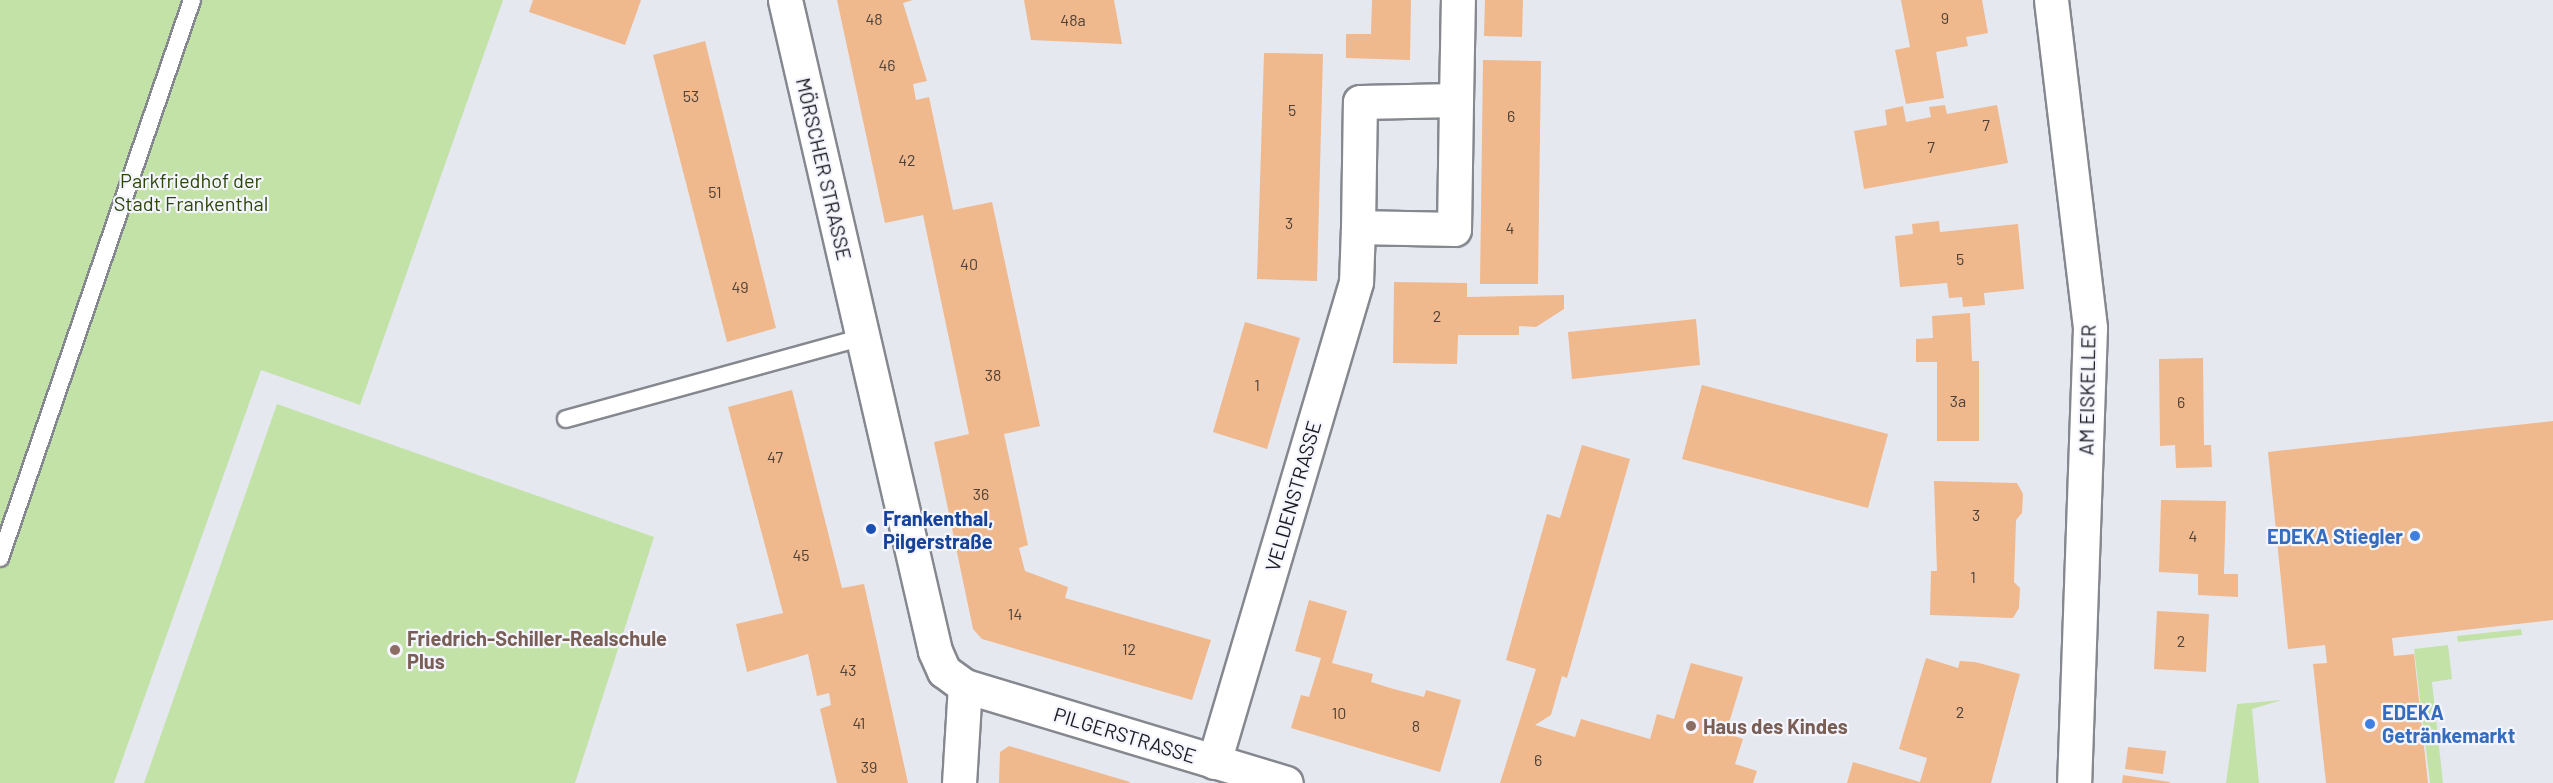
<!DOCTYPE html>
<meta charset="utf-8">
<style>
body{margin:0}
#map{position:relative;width:2553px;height:783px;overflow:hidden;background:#e6e8f0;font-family:Barlow,sans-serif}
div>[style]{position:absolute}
.green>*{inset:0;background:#c3e2a7}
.building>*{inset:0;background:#efb88d}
.roads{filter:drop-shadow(2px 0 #86888f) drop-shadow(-2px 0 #86888f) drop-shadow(0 2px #86888f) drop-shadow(0 -2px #86888f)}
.lane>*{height:16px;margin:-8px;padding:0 8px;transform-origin:8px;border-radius:8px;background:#fff}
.street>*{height:33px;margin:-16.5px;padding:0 16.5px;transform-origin:16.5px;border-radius:16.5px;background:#fff}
.secondary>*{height:33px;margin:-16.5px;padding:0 16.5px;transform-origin:16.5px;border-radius:16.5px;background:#fff}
.dots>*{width:16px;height:16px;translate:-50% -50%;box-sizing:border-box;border:3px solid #f4f5fe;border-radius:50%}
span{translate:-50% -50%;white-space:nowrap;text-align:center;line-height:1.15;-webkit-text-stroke:4.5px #f4f5fe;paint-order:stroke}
.number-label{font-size:16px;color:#4e4239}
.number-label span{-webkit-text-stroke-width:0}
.street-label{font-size:20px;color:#191a1d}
.park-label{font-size:20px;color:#2c4708}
.transit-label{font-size:20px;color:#164399;font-weight:700}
.left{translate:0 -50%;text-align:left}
.shop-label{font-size:20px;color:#366cbe;font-weight:700}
.right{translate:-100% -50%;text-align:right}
.education-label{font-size:20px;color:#785e54;font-weight:700}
</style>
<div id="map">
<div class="green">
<div style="clip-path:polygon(0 0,503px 0,360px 405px,261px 370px,114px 783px,0 783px)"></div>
<div style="clip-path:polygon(277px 404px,654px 537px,575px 783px,144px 783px)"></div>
<div style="clip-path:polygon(2521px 629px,2522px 635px,2458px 642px,2457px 636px)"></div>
<div style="clip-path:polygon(2448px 645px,2452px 679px,2432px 682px,2443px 783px,2430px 783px,2414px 649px)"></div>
<div style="clip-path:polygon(2282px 700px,2252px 709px,2259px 783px,2226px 783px,2237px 704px)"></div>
</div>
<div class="building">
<div style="clip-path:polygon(533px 0,641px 0,625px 45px,529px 12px)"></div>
<div style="clip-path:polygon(837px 0,913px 0,903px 3px,927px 81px,913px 84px,916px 100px,929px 97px,953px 210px,992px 202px,1040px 426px,1004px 434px,1028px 545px,1019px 548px,1025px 571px,1068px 587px,1065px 598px,1211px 640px,1192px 700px,982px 639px,973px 629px,934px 442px,969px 434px,923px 215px,885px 223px)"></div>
<div style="clip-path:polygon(1024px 0,1114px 0,1122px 44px,1031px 40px)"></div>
<div style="clip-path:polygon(1372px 0,1411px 0,1410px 60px,1346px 58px,1346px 34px,1371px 34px)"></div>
<div style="clip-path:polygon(1485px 0,1523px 0,1522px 37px,1484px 36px)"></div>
<div style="clip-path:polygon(1901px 0,1982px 0,1988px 33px,1966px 37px,1968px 46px,1936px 52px,1944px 98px,1906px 104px,1895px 50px,1910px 47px)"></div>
<div style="clip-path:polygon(705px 41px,776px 328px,727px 342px,653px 55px)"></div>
<div style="clip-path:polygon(1264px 53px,1323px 54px,1317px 281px,1257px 279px)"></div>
<div style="clip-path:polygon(1483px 60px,1541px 61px,1538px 284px,1480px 284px)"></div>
<div style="clip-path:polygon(1945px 105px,1947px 114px,1997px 105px,2008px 163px,1864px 189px,1854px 131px,1887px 125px,1885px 110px,1903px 106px,1906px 122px,1931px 117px,1929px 107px)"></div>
<div style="clip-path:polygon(1939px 221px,1940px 232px,2018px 224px,2024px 289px,1984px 293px,1985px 305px,1963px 307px,1962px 297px,1949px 298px,1947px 283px,1900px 287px,1895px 236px,1913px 234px,1912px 224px)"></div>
<div style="clip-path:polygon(1394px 282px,1467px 283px,1467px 297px,1564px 295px,1564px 309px,1536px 327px,1519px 326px,1519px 335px,1458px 335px,1457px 364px,1393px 363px)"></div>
<div style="clip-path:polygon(1970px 313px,1972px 361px,1979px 361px,1979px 441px,1937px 441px,1937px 362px,1916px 362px,1916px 339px,1933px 338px,1932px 316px)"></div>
<div style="clip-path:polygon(1696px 319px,1700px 365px,1572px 379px,1568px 332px)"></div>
<div style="clip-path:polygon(1245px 322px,1300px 338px,1267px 449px,1213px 432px)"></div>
<div style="clip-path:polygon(2203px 358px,2204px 445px,2211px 445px,2212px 467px,2176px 468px,2175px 445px,2160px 446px,2159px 359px)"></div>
<div style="clip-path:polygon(1702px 385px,1888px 434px,1868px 508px,1682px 459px)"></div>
<div style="clip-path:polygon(792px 390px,842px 588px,864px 584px,908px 783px,837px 783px,820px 709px,831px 705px,829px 693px,817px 696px,808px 654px,747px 672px,736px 624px,783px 613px,728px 407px)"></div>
<div style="clip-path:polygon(2553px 421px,2553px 620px,2392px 638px,2394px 656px,2414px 654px,2428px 783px,2326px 783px,2313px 664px,2327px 663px,2325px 645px,2288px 649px,2268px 452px)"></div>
<div style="clip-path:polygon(1582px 445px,1630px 459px,1567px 678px,1562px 676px,1551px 715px,1535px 725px,1575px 737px,1581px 719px,1650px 739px,1657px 714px,1674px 719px,1691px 663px,1743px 677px,1726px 733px,1743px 739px,1735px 764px,1757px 771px,1753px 783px,1500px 783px,1536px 669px,1506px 660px,1547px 514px,1560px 518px)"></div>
<div style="clip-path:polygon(1934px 481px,2017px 483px,2023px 494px,2022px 513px,2016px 520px,2014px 582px,2020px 588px,2019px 608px,2013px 618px,1930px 615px,1931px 571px,1937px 571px)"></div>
<div style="clip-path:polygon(2161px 500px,2226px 501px,2224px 574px,2238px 574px,2238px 597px,2198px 595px,2198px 574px,2159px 572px)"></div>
<div style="clip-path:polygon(1309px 600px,1347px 611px,1332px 663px,1373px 674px,1371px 682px,1390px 688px,1424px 697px,1426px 690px,1461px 700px,1440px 772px,1291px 728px,1301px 695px,1309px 697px,1321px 658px,1295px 651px)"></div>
<div style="clip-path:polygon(2157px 611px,2209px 614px,2206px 672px,2154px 669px)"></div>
<div style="clip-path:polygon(1926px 658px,1958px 668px,1960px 661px,1975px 662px,2020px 674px,1991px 783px,1847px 783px,1853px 762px,1920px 782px,1927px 758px,1899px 749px)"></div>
<div style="clip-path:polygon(1009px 746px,1130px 782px,1130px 783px,999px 783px,1000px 752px)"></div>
<div style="clip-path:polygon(2128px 747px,2166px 751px,2163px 774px,2125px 769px)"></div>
<div style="clip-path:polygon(2123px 775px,2170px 782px,2170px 783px,2122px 783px)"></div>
</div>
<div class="roads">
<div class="lane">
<div style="left:566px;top:419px;width:309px;rotate:-15.4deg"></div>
<div style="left:0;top:558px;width:590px;rotate:-71.01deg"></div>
</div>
<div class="street">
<div style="left:2051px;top:0;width:330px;rotate:83.2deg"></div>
<div style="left:2090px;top:328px;width:455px;rotate:92deg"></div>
<div style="left:1358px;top:227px;width:125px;rotate:-89.1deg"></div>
<div style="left:1360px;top:102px;width:96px;rotate:-1.2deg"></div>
<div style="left:1456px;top:100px;width:100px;rotate:-88.9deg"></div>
<div style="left:1214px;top:762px;width:501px;rotate:-73.52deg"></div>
<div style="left:1356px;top:282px;width:55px;rotate:-87.9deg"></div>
<div style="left:1358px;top:227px;width:96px;rotate:1.2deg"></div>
<div style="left:1454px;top:229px;width:129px;rotate:-89.1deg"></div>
<div style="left:959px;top:783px;width:97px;rotate:-86.5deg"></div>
</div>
<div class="secondary">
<div style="left:785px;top:0;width:668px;rotate:77.02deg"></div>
<div style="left:935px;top:651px;width:22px;rotate:66deg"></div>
<div style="left:944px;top:671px;width:26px;rotate:36deg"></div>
<div style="left:965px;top:686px;width:335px;rotate:16.8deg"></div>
</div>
</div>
<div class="dots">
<div style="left:871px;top:529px;background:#1a4fb4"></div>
<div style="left:2415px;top:536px;background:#3f7fe0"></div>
<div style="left:395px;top:650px;background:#8d6e63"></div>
<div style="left:2370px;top:724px;background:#3f7fe0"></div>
<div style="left:1691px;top:726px;background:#8d6e63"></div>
</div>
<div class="number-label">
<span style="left:1945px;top:18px">9</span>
<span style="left:874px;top:19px">48</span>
<span style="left:1073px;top:20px">48a</span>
<span style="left:887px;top:65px">46</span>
<span style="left:691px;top:96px">53</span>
<span style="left:1292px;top:110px">5</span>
<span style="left:1511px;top:116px">6</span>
<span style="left:1986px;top:125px">7</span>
<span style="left:1931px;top:147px">7</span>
<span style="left:907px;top:160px">42</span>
<span style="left:715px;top:192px">51</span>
<span style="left:1289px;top:223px">3</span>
<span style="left:1510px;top:228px">4</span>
<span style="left:1960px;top:259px">5</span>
<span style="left:969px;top:264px">40</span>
<span style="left:740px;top:287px">49</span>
<span style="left:1437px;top:316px">2</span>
<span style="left:993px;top:375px">38</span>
<span style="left:1257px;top:385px">1</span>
<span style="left:1958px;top:401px">3a</span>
<span style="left:2181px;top:402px">6</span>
<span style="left:775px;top:457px">47</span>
<span style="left:981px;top:494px">36</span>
<span style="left:1976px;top:515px">3</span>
<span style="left:2193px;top:536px">4</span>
<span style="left:801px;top:555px">45</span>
<span style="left:1973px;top:577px">1</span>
<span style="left:1015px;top:614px">14</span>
<span style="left:2181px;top:641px">2</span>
<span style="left:1129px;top:649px">12</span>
<span style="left:848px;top:670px">43</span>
<span style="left:1960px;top:712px">2</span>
<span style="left:1339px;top:713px">10</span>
<span style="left:859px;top:723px">41</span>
<span style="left:1416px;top:726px">8</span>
<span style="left:1538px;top:760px">6</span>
<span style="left:869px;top:767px">39</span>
</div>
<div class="street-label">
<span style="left:824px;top:169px;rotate:77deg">MÖRSCHER STRASSE</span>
<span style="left:2087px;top:390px;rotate:-89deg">AM EISKELLER</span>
<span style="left:1293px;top:496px;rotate:-74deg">VELDENSTRASSE</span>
<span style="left:1125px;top:735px;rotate:17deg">PILGERSTRASSE</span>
</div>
<div class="park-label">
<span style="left:191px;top:192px">Parkfriedhof der<br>Stadt Frankenthal</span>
</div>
<div class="transit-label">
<span class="left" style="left:883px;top:530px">Frankenthal,<br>Pilgerstraße</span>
</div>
<div class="shop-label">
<span class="right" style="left:2403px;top:536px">EDEKA Stiegler</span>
<span class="left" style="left:2382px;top:724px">EDEKA<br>Getränkemarkt</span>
</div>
<div class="education-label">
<span class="left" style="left:407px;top:650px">Friedrich-Schiller-Realschule<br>Plus</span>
<span class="left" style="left:1703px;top:726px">Haus des Kindes</span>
</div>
</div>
